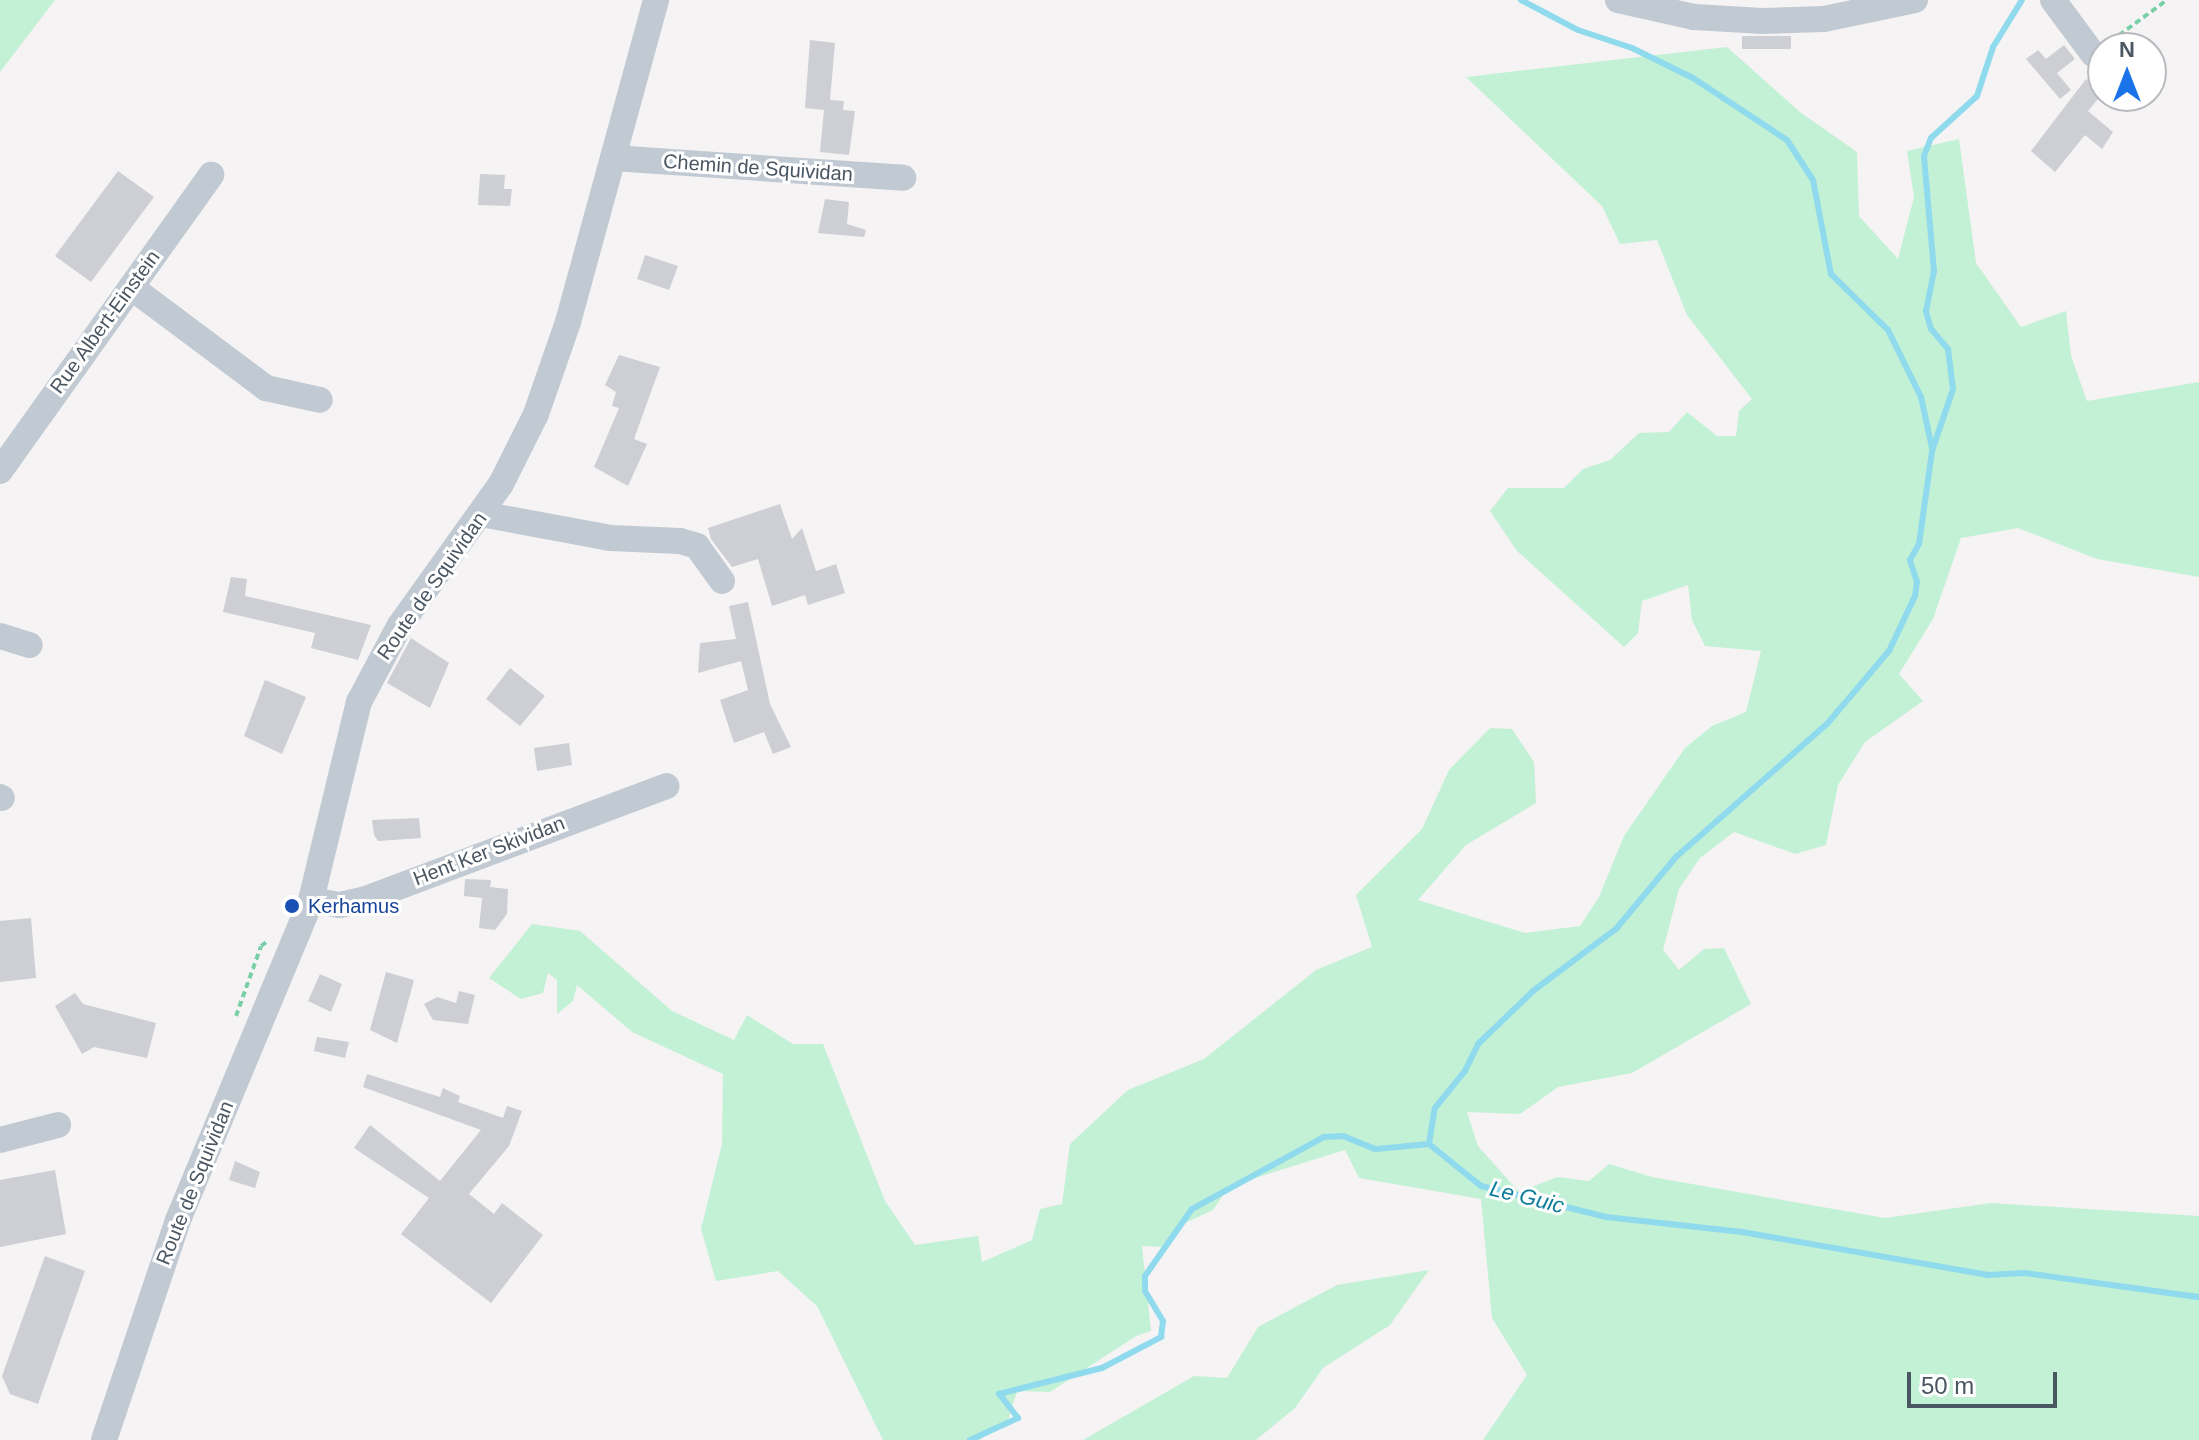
<!DOCTYPE html>
<style>
body{margin:0}
#map{position:relative;width:2199px;height:1440px;overflow:hidden;background:#f5f3f3;font-family:Arial,sans-serif}
div>[style]{position:absolute}
.green>*{inset:0;background:#c3f1d5}
.stream>*{height:6px;margin:-3px;padding:0 3px;transform-origin:3px;border-radius:3px;background:#90daee}
.building>*{inset:0;background:#cdcfd5}
.path>*{height:4px;margin-top:-2px;transform-origin:0;background:repeating-linear-gradient(90deg,#7ad0a6 0 6px,transparent 0 10px)}
.minor>*{height:26px;margin:-13px;padding:0 13px;transform-origin:13px;border-radius:13px;background:#c1cad2}
.dots>*{width:22px;height:22px;translate:-50% -50%;box-sizing:border-box;border:4px solid #fff;border-radius:50%}
span{translate:-50% -50%;white-space:nowrap;text-align:center;line-height:1.15;-webkit-text-stroke:6px #fff;paint-order:stroke}
.street-label{font-size:20px;color:#4a5661}
.transit-label{font-size:20px;color:#164399}
.left{translate:0 -50%;text-align:left}
.water-label{font-size:22px;color:#0c7c9b;font-style:italic}
.north{position:absolute;left:2087px;top:32px;width:80px;height:80px;box-sizing:border-box;background:#fff;border:2px solid #b7bbc0;border-radius:50%;rotate:0deg;font-size:22px;font-weight:700;line-height:32px;text-align:center;color:#4a5661}
.north::after{content:'';display:block;margin:auto;width:28px;height:36px;background:#1a73e8;clip-path:polygon(50% 0,100% 100%,50% 72%,0 100%)}
.scale{position:absolute;left:1907px;top:1372px;width:150px;height:36px;box-sizing:border-box;border:4px solid #4a5661;border-top:0;padding-left:10px;font-size:24px;line-height:28px;white-space:nowrap;color:#4a5661;-webkit-text-stroke:6px #fff;paint-order:stroke}
</style>
<div id="map">
<div class="green">
<div style="clip-path:polygon(0 0,55px 0,0 72px)"></div>
<div style="clip-path:polygon(1727px 47px,1800px 112px,1857px 152px,1859px 216px,1898px 259px,1914px 197px,1907px 151px,1959px 139px,1976px 263px,2021px 327px,2066px 311px,2071px 356px,2087px 401px,2199px 382px,2199px 577px,2097px 559px,2018px 528px,1961px 538px,1933px 619px,1899px 674px,1923px 701px,1865px 742px,1838px 785px,1826px 845px,1795px 854px,1734px 832px,1700px 858px,1679px 889px,1663px 950px,1679px 970px,1704px 949px,1724px 948px,1751px 1004px,1632px 1073px,1558px 1087px,1520px 1114px,1467px 1112px,1478px 1146px,1519px 1192px,1557px 1177px,1589px 1181px,1609px 1164px,1652px 1177px,1885px 1218px,1991px 1203px,2199px 1216px,2199px 1440px,1483px 1440px,1527px 1375px,1492px 1318px,1481px 1199px,1359px 1178px,1345px 1150px,1229px 1186px,1213px 1210px,1183px 1224px,1165px 1247px,1142px 1246px,1151px 1331px,1136px 1336px,1050px 1392px,1017px 1391px,1008px 1421px,979px 1440px,883px 1440px,817px 1306px,778px 1271px,716px 1281px,701px 1229px,722px 1144px,723px 1074px,632px 1032px,577px 985px,573px 1001px,557px 1014px,557px 980px,548px 973px,543px 993px,521px 999px,489px 978px,532px 924px,580px 931px,672px 1011px,734px 1040px,747px 1015px,793px 1044px,823px 1044px,885px 1201px,915px 1245px,978px 1236px,982px 1262px,1032px 1240px,1040px 1209px,1062px 1204px,1070px 1144px,1128px 1090px,1204px 1059px,1316px 970px,1372px 947px,1356px 895px,1422px 829px,1449px 770px,1490px 728px,1512px 729px,1534px 762px,1536px 803px,1466px 845px,1418px 900px,1525px 933px,1580px 926px,1599px 897px,1624px 836px,1685px 748px,1712px 726px,1746px 712px,1761px 651px,1705px 646px,1692px 620px,1688px 585px,1642px 601px,1638px 633px,1624px 647px,1517px 551px,1490px 511px,1508px 488px,1564px 488px,1583px 469px,1610px 460px,1639px 433px,1669px 432px,1687px 412px,1717px 436px,1736px 436px,1739px 411px,1752px 399px,1687px 315px,1657px 240px,1620px 244px,1602px 206px,1466px 77px)"></div>
<div style="clip-path:polygon(1429px 1270px,1390px 1325px,1323px 1368px,1295px 1408px,1256px 1440px,1083px 1440px,1194px 1376px,1227px 1378px,1258px 1327px,1337px 1285px)"></div>
</div>
<div class="stream">
<div style="left:1521px;top:0;width:64px;rotate:27.8deg"></div>
<div style="left:1578px;top:30px;width:57px;rotate:18.4deg"></div>
<div style="left:1632px;top:48px;width:68px;rotate:26.2deg"></div>
<div style="left:1693px;top:78px;width:113px;rotate:33.4deg"></div>
<div style="left:1787px;top:140px;width:48px;rotate:57deg"></div>
<div style="left:1813px;top:180px;width:96px;rotate:79.2deg"></div>
<div style="left:1831px;top:274px;width:80px;rotate:44.5deg"></div>
<div style="left:1888px;top:330px;width:75px;rotate:63.8deg"></div>
<div style="left:1921px;top:397px;width:52px;rotate:77.8deg"></div>
<div style="left:1429px;top:1144px;width:36px;rotate:-81deg"></div>
<div style="left:1435px;top:1108px;width:48px;rotate:-51deg"></div>
<div style="left:1465px;top:1071px;width:30px;rotate:-64deg"></div>
<div style="left:1478px;top:1044px;width:76px;rotate:-43.9deg"></div>
<div style="left:1533px;top:991px;width:104px;rotate:-36.8deg"></div>
<div style="left:1616px;top:929px;width:94px;rotate:-50.2deg"></div>
<div style="left:1676px;top:857px;width:201px;rotate:-41.4deg"></div>
<div style="left:1827px;top:724px;width:96px;rotate:-49.7deg"></div>
<div style="left:1889px;top:651px;width:61px;rotate:-64.7deg"></div>
<div style="left:1915px;top:596px;width:14px;rotate:-82deg"></div>
<div style="left:1917px;top:582px;width:23px;rotate:-108deg"></div>
<div style="left:1910px;top:560px;width:18px;rotate:-61deg"></div>
<div style="left:1919px;top:544px;width:94px;rotate:-82deg"></div>
<div style="left:1932px;top:451px;width:65px;rotate:-71.3deg"></div>
<div style="left:1953px;top:389px;width:40px;rotate:-97.1deg"></div>
<div style="left:1948px;top:349px;width:26px;rotate:-130deg"></div>
<div style="left:1931px;top:329px;width:19px;rotate:-106deg"></div>
<div style="left:1926px;top:311px;width:41px;rotate:-78.7deg"></div>
<div style="left:1934px;top:271px;width:115px;rotate:-95deg"></div>
<div style="left:1924px;top:156px;width:19px;rotate:-69deg"></div>
<div style="left:1931px;top:138px;width:62px;rotate:-42.4deg"></div>
<div style="left:1977px;top:96px;width:52px;rotate:-71.9deg"></div>
<div style="left:1993px;top:47px;width:55px;rotate:-58.3deg"></div>
<div style="left:1429px;top:1144px;width:67px;rotate:38.9deg"></div>
<div style="left:1481px;top:1186px;width:129px;rotate:13.9deg"></div>
<div style="left:1606px;top:1217px;width:137px;rotate:6.3deg"></div>
<div style="left:1742px;top:1232px;width:250px;rotate:9.9deg"></div>
<div style="left:1988px;top:1275px;width:37px;rotate:-3deg"></div>
<div style="left:2025px;top:1273px;width:176px;rotate:7.9deg"></div>
<div style="left:970px;top:1440px;width:53px;rotate:-24.6deg"></div>
<div style="left:1018px;top:1418px;width:31px;rotate:-128deg"></div>
<div style="left:999px;top:1394px;width:106px;rotate:-14.2deg"></div>
<div style="left:1102px;top:1368px;width:67px;rotate:-27.7deg"></div>
<div style="left:1161px;top:1337px;width:16px;rotate:-83deg"></div>
<div style="left:1163px;top:1321px;width:35px;rotate:-121deg"></div>
<div style="left:1145px;top:1291px;width:15px;rotate:-90deg"></div>
<div style="left:1145px;top:1276px;width:82px;rotate:-55deg"></div>
<div style="left:1192px;top:1209px;width:150px;rotate:-28.6deg"></div>
<div style="left:1324px;top:1137px;width:19px;rotate:-3deg"></div>
<div style="left:1343px;top:1136px;width:35px;rotate:22deg"></div>
<div style="left:1376px;top:1149px;width:53px;rotate:-5.4deg"></div>
</div>
<div class="building">
<div style="clip-path:polygon(1742px 36px,1791px 36px,1791px 49px,1742px 49px)"></div>
<div style="clip-path:polygon(810px 40px,835px 43px,830px 100px,844px 101px,843px 110px,855px 111px,849px 155px,820px 152px,824px 110px,805px 108px)"></div>
<div style="clip-path:polygon(2064px 45px,2075px 59px,2057px 73px,2071px 90px,2060px 99px,2026px 59px,2038px 50px,2046px 59px)"></div>
<div style="clip-path:polygon(2086px 79px,2103px 93px,2088px 111px,2113px 132px,2102px 149px,2085px 135px,2055px 172px,2031px 151px)"></div>
<div style="clip-path:polygon(118px 171px,154px 197px,91px 282px,55px 256px)"></div>
<div style="clip-path:polygon(480px 174px,505px 175px,504px 189px,512px 189px,510px 206px,478px 205px)"></div>
<div style="clip-path:polygon(825px 199px,849px 202px,847px 224px,866px 230px,864px 237px,818px 233px)"></div>
<div style="clip-path:polygon(645px 255px,678px 266px,669px 290px,637px 279px)"></div>
<div style="clip-path:polygon(619px 355px,660px 367px,634px 439px,647px 444px,628px 486px,594px 467px,619px 408px,612px 406px,616px 392px,605px 385px)"></div>
<div style="clip-path:polygon(780px 504px,792px 539px,802px 528px,816px 571px,836px 564px,845px 593px,808px 605px,805px 595px,772px 606px,758px 559px,732px 567px,711px 539px,708px 528px)"></div>
<div style="clip-path:polygon(231px 577px,247px 579px,245px 596px,371px 625px,358px 660px,311px 648px,315px 633px,223px 612px)"></div>
<div style="clip-path:polygon(748px 602px,770px 704px,791px 747px,773px 754px,764px 732px,734px 743px,720px 700px,748px 690px,741px 661px,698px 673px,700px 643px,736px 639px,729px 606px)"></div>
<div style="clip-path:polygon(411px 638px,449px 663px,430px 708px,387px 683px)"></div>
<div style="clip-path:polygon(510px 668px,545px 696px,520px 726px,486px 699px)"></div>
<div style="clip-path:polygon(265px 680px,306px 697px,282px 754px,244px 736px)"></div>
<div style="clip-path:polygon(569px 743px,572px 765px,537px 771px,534px 748px)"></div>
<div style="clip-path:polygon(419px 818px,421px 838px,378px 841px,374px 835px,372px 820px)"></div>
<div style="clip-path:polygon(465px 879px,491px 880px,490px 887px,508px 889px,507px 914px,495px 930px,479px 928px,482px 898px,464px 896px)"></div>
<div style="clip-path:polygon(31px 918px,36px 978px,0 982px,0 921px)"></div>
<div style="clip-path:polygon(386px 972px,414px 980px,397px 1043px,370px 1030px)"></div>
<div style="clip-path:polygon(320px 974px,342px 984px,331px 1012px,308px 1001px)"></div>
<div style="clip-path:polygon(459px 991px,475px 995px,468px 1024px,433px 1020px,424px 1004px,437px 997px,456px 1003px)"></div>
<div style="clip-path:polygon(75px 993px,83px 1004px,156px 1023px,147px 1058px,94px 1047px,82px 1054px,55px 1006px)"></div>
<div style="clip-path:polygon(317px 1037px,349px 1042px,345px 1058px,314px 1051px)"></div>
<div style="clip-path:polygon(367px 1074px,440px 1097px,443px 1088px,460px 1096px,458px 1102px,503px 1118px,507px 1106px,522px 1111px,509px 1146px,469px 1194px,494px 1214px,502px 1203px,543px 1235px,491px 1303px,401px 1234px,429px 1198px,354px 1148px,370px 1125px,440px 1181px,481px 1130px,363px 1087px)"></div>
<div style="clip-path:polygon(235px 1161px,260px 1172px,255px 1188px,229px 1180px)"></div>
<div style="clip-path:polygon(55px 1170px,66px 1234px,0 1247px,0 1180px)"></div>
<div style="clip-path:polygon(45px 1256px,85px 1271px,38px 1404px,10px 1394px,2px 1376px)"></div>
</div>
<div class="path">
<div style="left:2111px;top:41px;width:69px;rotate:-36.2deg"></div>
<div style="left:236px;top:1016px;width:74px;rotate:-70.3deg"></div>
<div style="left:261px;top:946px;width:9px;rotate:-36deg"></div>
</div>
<div class="minor">
<div style="left:1618px;top:0;width:78px;rotate:12.6deg"></div>
<div style="left:1694px;top:17px;width:69px;rotate:3.3deg"></div>
<div style="left:1763px;top:21px;width:61px;rotate:-1.9deg"></div>
<div style="left:1824px;top:19px;width:93px;rotate:-11.8deg"></div>
<div style="left:2053px;top:0;width:67px;rotate:53.5deg"></div>
<div style="left:613px;top:158px;width:291px;rotate:3.9deg"></div>
<div style="left:131px;top:287px;width:169px;rotate:36.8deg"></div>
<div style="left:266px;top:388px;width:55px;rotate:12.5deg"></div>
<div style="left:0;top:471px;width:364px;rotate:-54.5deg"></div>
<div style="left:481px;top:514px;width:131px;rotate:10.5deg"></div>
<div style="left:610px;top:538px;width:70px;rotate:2.5deg"></div>
<div style="left:680px;top:541px;width:18px;rotate:16deg"></div>
<div style="left:697px;top:546px;width:43px;rotate:54.5deg"></div>
<div style="left:0;top:636px;width:31px;rotate:17deg"></div>
<div style="left:0;top:797px;width:2px;rotate:27deg"></div>
<div style="left:311px;top:900px;width:29px;rotate:10deg"></div>
<div style="left:340px;top:905px;width:27px;rotate:-13deg"></div>
<div style="left:366px;top:899px;width:321px;rotate:-20.6deg"></div>
<div style="left:0;top:1140px;width:60px;rotate:-14.5deg"></div>
<div style="left:104px;top:1440px;width:232px;rotate:-71.4deg"></div>
<div style="left:178px;top:1220px;width:347px;rotate:-67.4deg"></div>
<div style="left:311px;top:900px;width:204px;rotate:-76.4deg"></div>
<div style="left:359px;top:702px;width:87px;rotate:-62deg"></div>
<div style="left:400px;top:625px;width:173px;rotate:-54.4deg"></div>
<div style="left:501px;top:484px;width:78px;rotate:-63.4deg"></div>
<div style="left:536px;top:414px;width:97px;rotate:-70.8deg"></div>
<div style="left:568px;top:322px;width:334px;rotate:-74.7deg"></div>
</div>
<div class="dots">
<div style="left:292px;top:906px;background:#1a4fb4"></div>
</div>
<div class="street-label">
<span style="left:758px;top:168px;rotate:4deg">Chemin de Squividan</span>
<span style="left:105px;top:322px;rotate:-54deg">Rue Albert-Einstein</span>
<span style="left:432px;top:586px;rotate:-55deg">Route de Squividan</span>
<span style="left:489px;top:851px;rotate:-21deg">Hent Ker Skividan</span>
<span style="left:195px;top:1183px;rotate:-68deg">Route de Squividan</span>
</div>
<div class="transit-label">
<span class="left" style="left:308px;top:906px">Kerhamus</span>
</div>
<div class="water-label">
<span style="left:1527px;top:1197px;rotate:14deg">Le Guic</span>
</div>
<div class="north">N</div>
<div class="scale">50 m</div>
</div>
